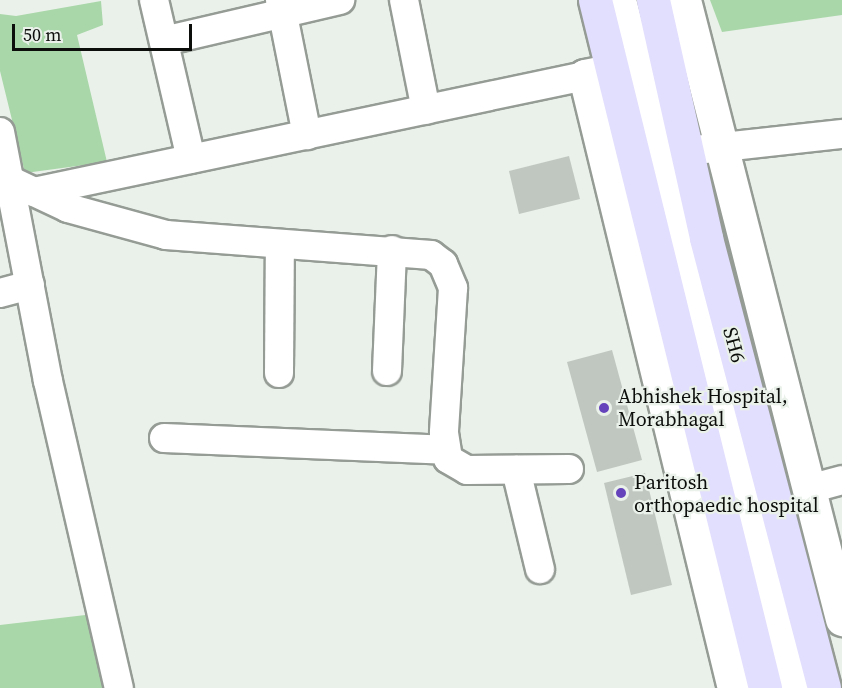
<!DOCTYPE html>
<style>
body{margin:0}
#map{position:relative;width:842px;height:688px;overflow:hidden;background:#eaf1ea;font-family:"Source Serif 4",serif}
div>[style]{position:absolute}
.green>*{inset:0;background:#a9d7a9}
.building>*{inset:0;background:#c0c7c0}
.roads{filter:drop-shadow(2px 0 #959b95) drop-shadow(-2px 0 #959b95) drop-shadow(0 2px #959b95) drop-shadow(0 -2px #959b95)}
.street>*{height:28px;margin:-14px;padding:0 14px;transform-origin:14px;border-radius:14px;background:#fff}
.secondary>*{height:33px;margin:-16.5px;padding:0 16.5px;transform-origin:16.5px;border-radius:16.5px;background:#fff}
.primary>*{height:33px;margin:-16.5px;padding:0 16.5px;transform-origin:16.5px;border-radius:16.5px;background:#e2defd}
.dots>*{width:16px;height:16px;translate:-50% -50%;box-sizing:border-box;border:3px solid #eaf1ea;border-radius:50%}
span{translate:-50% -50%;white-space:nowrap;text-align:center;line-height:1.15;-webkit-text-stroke:4.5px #eaf1ea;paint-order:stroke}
.street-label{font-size:20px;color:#0c0e0c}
.poi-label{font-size:20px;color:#0c0e0c}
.left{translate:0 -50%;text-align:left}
.scale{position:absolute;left:12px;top:24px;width:180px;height:27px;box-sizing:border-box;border:3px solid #0c0e0c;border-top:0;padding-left:8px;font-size:18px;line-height:21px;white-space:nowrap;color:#0c0e0c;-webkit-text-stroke:4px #eaf1ea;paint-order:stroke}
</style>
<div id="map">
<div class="green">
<div style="clip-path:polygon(710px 0,842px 0,842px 15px,722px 32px)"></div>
<div style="clip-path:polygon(101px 1px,103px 25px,77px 35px,107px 162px,25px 173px,0 71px,0 14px,16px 16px)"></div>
<div style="clip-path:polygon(94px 614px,111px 688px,0 688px,0 625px)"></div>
</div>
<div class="building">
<div style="clip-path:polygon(569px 156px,580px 199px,519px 214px,509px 171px)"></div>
<div style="clip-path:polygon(612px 350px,642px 460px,597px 472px,567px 362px)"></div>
<div style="clip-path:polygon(645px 473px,672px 585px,631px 595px,604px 483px)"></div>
</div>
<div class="roads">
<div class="street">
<div style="left:154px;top:0;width:163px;rotate:76.9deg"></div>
<div style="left:280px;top:0;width:138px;rotate:78.7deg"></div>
<div style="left:404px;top:0;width:112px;rotate:78.7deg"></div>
<div style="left:164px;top:41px;width:181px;rotate:-13.1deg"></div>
<div style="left:0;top:132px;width:254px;rotate:79.1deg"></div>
<div style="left:48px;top:381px;width:315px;rotate:77deg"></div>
<div style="left:687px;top:151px;width:156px;rotate:-6.3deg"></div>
<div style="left:11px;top:181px;width:63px;rotate:25.3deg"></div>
<div style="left:68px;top:208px;width:102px;rotate:15.4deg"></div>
<div style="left:166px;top:235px;width:266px;rotate:4.3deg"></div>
<div style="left:431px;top:255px;width:15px;rotate:37deg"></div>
<div style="left:443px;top:264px;width:26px;rotate:67deg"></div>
<div style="left:453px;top:288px;width:145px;rotate:93.6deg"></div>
<div style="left:444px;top:433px;width:26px;rotate:81deg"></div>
<div style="left:448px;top:459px;width:22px;rotate:30deg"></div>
<div style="left:467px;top:470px;width:102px;rotate:-0.6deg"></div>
<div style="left:34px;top:192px;width:563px;rotate:-11.89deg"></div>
<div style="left:0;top:293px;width:31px;rotate:-15deg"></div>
<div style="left:387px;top:371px;width:121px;rotate:-87.6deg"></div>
<div style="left:279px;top:373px;width:129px;rotate:-89.6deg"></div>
<div style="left:164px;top:438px;width:281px;rotate:2.4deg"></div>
<div style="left:516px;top:470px;width:102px;rotate:76.4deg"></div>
<div style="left:809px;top:489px;width:34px;rotate:-15deg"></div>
</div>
<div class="secondary">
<div style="left:619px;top:0;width:711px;rotate:75.49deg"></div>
<div style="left:684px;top:0;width:639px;rotate:75.68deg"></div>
<div style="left:615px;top:70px;width:31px;rotate:169deg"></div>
<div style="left:585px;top:76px;width:630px;rotate:76.32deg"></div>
</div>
<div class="primary">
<div style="left:595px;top:0;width:709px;rotate:76.12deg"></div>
<div style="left:653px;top:0;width:244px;rotate:77.4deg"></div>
<div style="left:706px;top:238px;width:465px;rotate:75.3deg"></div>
</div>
</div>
<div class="dots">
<div style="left:604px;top:408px;background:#6443bb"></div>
<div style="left:621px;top:493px;background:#6443bb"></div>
</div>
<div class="street-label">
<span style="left:734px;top:345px;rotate:75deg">SH6</span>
</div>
<div class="poi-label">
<span class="left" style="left:618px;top:408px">Abhishek Hospital,<br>Morabhagal</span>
<span class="left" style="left:634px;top:494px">Paritosh<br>orthopaedic hospital</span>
</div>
<div class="scale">50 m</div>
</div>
